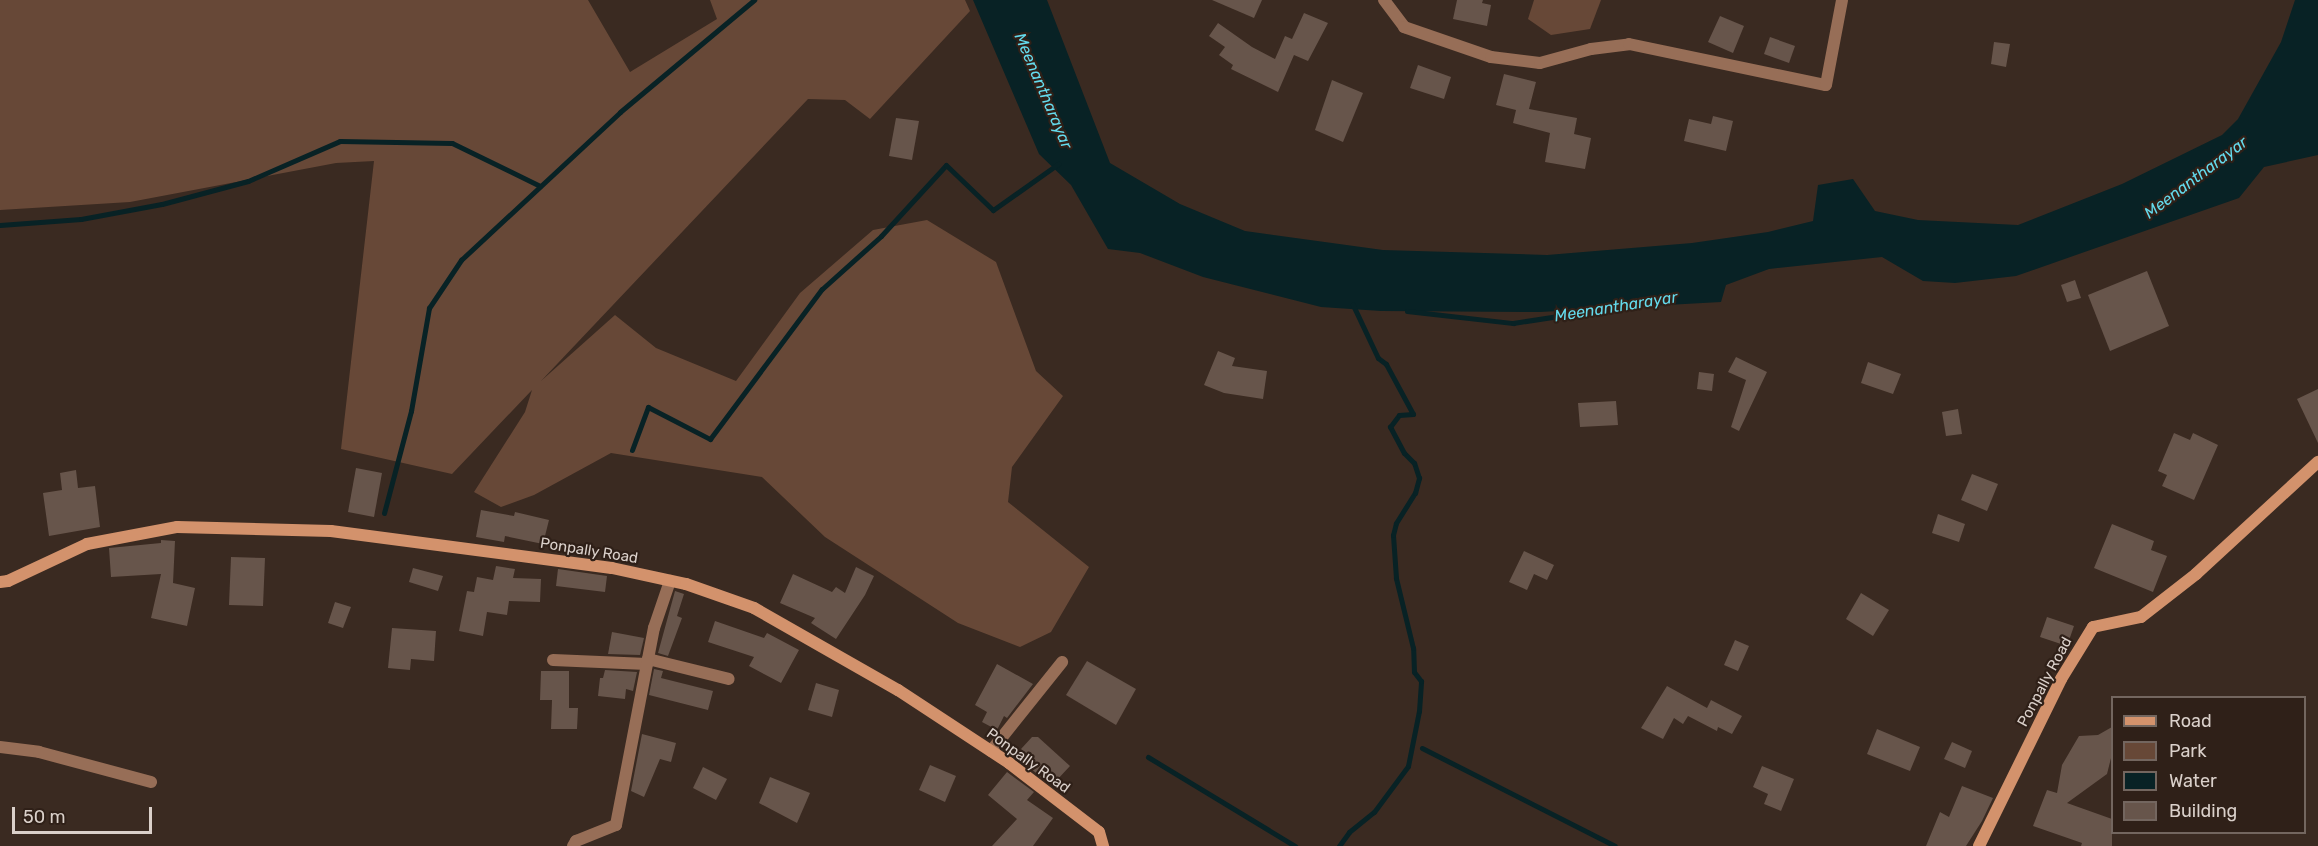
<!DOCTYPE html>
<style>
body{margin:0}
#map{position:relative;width:2318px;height:846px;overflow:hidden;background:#3a2a21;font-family:Rubik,sans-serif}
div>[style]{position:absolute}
.green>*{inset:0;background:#674837}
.water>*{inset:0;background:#082225}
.stream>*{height:5px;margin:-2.5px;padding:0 2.5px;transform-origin:2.5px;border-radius:2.5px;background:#082225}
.building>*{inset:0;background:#67554b}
.minor>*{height:12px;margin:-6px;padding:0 6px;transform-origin:6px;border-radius:6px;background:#976e57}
.secondary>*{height:12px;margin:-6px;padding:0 6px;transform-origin:6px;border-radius:6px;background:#d3926c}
span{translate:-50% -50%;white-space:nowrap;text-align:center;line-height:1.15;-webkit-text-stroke:4.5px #2f2018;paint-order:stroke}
.street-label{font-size:15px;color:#dad0ca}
.water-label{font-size:16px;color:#64dbed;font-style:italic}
.legend{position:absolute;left:2111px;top:696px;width:195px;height:138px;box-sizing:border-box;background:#2f2018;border:2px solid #73665f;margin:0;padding:8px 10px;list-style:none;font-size:18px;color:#dad0ca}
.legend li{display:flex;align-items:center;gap:12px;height:30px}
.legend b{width:30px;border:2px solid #73665f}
.scale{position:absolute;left:12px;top:807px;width:140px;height:27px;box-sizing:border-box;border:3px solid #dad0ca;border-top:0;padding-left:8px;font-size:18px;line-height:21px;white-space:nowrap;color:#dad0ca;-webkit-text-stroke:4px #2f2018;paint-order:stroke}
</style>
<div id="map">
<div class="green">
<div style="clip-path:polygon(0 0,588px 0,630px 72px,717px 19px,710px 0,965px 0,970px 11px,870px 119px,845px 100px,808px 99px,541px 381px,615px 315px,656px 348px,736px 381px,800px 293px,873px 230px,927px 220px,996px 262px,1036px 371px,1063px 396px,1012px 467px,1008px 502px,1089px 567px,1051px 632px,1020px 647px,958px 623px,825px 537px,762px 477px,611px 453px,534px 495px,501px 507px,474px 492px,525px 412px,532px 390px,452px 474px,341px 449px,374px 161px,336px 163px,130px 202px,0 210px)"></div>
<div style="clip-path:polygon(1534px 0,1601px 0,1590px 29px,1551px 35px,1528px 19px)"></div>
</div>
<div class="water">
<div style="clip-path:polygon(973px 0,1047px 0,1110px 163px,1180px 204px,1245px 231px,1383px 250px,1547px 255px,1692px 243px,1768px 232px,1813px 221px,1818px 185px,1853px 179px,1875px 211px,1918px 220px,2018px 225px,2122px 184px,2222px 135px,2238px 119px,2281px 42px,2295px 0,2318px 0,2318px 155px,2264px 167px,2239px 198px,2016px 276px,1955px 283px,1923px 281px,1882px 257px,1769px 269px,1726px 285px,1721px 302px,1540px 312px,1381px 311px,1321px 307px,1203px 277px,1140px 253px,1108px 249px,1071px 185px,1039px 154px)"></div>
</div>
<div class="stream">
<div style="left:0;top:225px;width:81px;rotate:-4.2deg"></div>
<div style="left:81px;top:219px;width:82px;rotate:-10.5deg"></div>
<div style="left:162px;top:204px;width:89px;rotate:-15deg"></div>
<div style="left:248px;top:181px;width:100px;rotate:-23.5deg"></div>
<div style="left:340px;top:141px;width:112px;rotate:1deg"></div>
<div style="left:452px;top:143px;width:98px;rotate:26deg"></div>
<div style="left:1407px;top:311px;width:107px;rotate:6.5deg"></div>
<div style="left:1513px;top:323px;width:99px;rotate:-8.7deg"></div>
<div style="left:632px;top:450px;width:46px;rotate:-69.6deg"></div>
<div style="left:648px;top:407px;width:70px;rotate:27.3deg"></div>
<div style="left:710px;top:439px;width:187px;rotate:-53.3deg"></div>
<div style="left:822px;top:289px;width:79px;rotate:-41.9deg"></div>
<div style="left:881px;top:236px;width:96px;rotate:-47.5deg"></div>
<div style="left:946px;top:165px;width:65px;rotate:43.8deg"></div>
<div style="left:993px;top:210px;width:80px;rotate:-35.3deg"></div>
<div style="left:384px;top:513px;width:106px;rotate:-75.2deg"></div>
<div style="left:411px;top:411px;width:105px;rotate:-80.1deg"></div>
<div style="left:429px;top:308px;width:58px;rotate:-56.3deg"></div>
<div style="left:461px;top:260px;width:217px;rotate:-42.9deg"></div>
<div style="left:620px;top:112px;width:175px;rotate:-39.9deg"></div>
<div style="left:1422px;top:748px;width:216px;rotate:26.9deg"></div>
<div style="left:1148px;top:757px;width:172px;rotate:31.2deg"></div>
<div style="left:1339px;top:846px;width:17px;rotate:-54deg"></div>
<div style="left:1349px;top:832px;width:32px;rotate:-39deg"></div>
<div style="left:1374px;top:812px;width:57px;rotate:-53.5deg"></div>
<div style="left:1408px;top:766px;width:56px;rotate:-78.7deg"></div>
<div style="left:1419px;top:711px;width:30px;rotate:-86deg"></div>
<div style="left:1421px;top:681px;width:11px;rotate:-128deg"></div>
<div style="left:1414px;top:672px;width:24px;rotate:-92deg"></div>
<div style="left:1413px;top:648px;width:72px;rotate:-103.7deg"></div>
<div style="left:1396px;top:578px;width:43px;rotate:-94deg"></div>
<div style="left:1393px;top:535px;width:12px;rotate:-76deg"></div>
<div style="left:1396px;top:523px;width:36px;rotate:-58deg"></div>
<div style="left:1415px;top:493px;width:16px;rotate:-75deg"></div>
<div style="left:1419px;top:478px;width:16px;rotate:-108deg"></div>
<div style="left:1414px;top:463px;width:14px;rotate:-135deg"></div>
<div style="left:1404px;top:453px;width:30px;rotate:-118deg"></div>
<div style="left:1390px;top:427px;width:15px;rotate:-53deg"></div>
<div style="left:1399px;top:415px;width:14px;rotate:-4deg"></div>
<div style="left:1413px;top:414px;width:57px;rotate:-118.4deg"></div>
<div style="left:1386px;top:364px;width:10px;rotate:-143deg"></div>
<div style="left:1378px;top:358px;width:59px;rotate:-115.3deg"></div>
</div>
<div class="building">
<div style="clip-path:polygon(1212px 0,1262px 0,1254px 18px)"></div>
<div style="clip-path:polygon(1457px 0,1483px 0,1482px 3px,1491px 5px,1487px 26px,1453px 19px)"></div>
<div style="clip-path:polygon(1304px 13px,1328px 23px,1308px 61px,1294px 55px,1278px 92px,1231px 69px,1233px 65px,1219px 55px,1225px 47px,1209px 36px,1218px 23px,1252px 47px,1275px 59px,1285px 36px,1292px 39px)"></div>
<div style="clip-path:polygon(1720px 16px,1744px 26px,1733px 53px,1708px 42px)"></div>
<div style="clip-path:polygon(1770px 37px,1795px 46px,1789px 63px,1764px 54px)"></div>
<div style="clip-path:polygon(1994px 42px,2010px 44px,2006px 67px,1991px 64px)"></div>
<div style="clip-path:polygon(1418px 65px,1451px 77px,1444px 99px,1410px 88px)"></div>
<div style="clip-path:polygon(1504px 74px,1536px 82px,1529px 109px,1577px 118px,1574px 134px,1591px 138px,1585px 169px,1545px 162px,1550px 133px,1513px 123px,1516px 110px,1496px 105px)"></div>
<div style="clip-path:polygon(1332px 80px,1363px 93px,1343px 142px,1315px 130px)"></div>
<div style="clip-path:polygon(1713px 116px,1733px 121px,1726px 151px,1684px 141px,1689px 119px,1711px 124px)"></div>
<div style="clip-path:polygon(896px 118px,919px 121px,912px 160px,889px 156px)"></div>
<div style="clip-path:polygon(2147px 271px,2169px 326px,2110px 351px,2088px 295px)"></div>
<div style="clip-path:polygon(2075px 280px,2081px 298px,2067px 302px,2061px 285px)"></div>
<div style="clip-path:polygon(1218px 351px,1235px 358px,1232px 366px,1267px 371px,1263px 399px,1224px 393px,1204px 385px)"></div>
<div style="clip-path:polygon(1736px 357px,1767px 372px,1739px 431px,1731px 427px,1746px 380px,1728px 372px)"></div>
<div style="clip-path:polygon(1868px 362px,1901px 374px,1893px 394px,1861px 383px)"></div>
<div style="clip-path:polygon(1699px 372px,1714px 374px,1712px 391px,1697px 389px)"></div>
<div style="clip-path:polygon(2318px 389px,2318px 443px,2297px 399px)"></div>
<div style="clip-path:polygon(1616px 401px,1618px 425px,1580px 427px,1578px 403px)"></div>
<div style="clip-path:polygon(1958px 409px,1962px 434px,1946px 436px,1942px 412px)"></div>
<div style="clip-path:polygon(2174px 433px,2190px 440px,2193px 433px,2218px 445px,2194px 500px,2162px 486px,2167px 475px,2158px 471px)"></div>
<div style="clip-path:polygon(356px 468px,382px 473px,374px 517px,348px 512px)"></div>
<div style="clip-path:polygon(76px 470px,78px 488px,95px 486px,100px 527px,49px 536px,43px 493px,62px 490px,60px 473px)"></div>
<div style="clip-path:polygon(1972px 474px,1998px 484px,1987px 511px,1961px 500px)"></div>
<div style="clip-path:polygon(481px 510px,514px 516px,515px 512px,549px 520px,543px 544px,505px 536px,504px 542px,476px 537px)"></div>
<div style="clip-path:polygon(1938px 514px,1965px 524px,1959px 542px,1932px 533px)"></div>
<div style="clip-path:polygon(2112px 524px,2154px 541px,2151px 550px,2167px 556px,2153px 592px,2094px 568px)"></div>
<div style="clip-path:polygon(161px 540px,175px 541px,173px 583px,195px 588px,187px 626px,151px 618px,161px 574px,111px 577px,109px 548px,161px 543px)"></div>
<div style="clip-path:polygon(1524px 551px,1554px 565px,1547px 580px,1534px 574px,1527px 590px,1509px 582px)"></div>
<div style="clip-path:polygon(231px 557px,265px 558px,263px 606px,229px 605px)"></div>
<div style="clip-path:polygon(496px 566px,515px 569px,513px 578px,541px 579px,540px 602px,509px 601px,507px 615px,487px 612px,483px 636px,459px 631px,467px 591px,474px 592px,477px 577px,493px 580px)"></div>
<div style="clip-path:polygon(856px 567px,874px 576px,865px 595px,836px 639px,811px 623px,815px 618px,780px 603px,793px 574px,832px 592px,836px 587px,845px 593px)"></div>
<div style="clip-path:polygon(413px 568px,443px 576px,438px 591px,409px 582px)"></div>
<div style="clip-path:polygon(558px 569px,607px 576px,605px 592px,556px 586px)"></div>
<div style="clip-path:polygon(675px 591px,684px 594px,677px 616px,682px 618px,668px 656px,658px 653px)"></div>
<div style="clip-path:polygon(1861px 593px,1889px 610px,1873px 636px,1846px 619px)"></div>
<div style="clip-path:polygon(335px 602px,351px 607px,343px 628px,328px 623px)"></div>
<div style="clip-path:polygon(2047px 617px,2074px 626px,2067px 646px,2040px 637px)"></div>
<div style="clip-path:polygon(715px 621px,764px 638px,767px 633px,799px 650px,781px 683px,749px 666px,754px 657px,708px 642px)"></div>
<div style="clip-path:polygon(392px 628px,436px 631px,434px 661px,411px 659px,410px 670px,388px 668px)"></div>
<div style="clip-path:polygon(612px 632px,644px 638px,640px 655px,608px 654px)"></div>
<div style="clip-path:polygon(1735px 640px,1749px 646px,1738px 671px,1724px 665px)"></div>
<div style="clip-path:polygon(1087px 661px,1136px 689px,1116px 725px,1066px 695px)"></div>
<div style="clip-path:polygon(997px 664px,1033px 684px,1007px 718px,1004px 716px,997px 730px,982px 722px,987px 712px,975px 705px)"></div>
<div style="clip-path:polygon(654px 669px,663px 671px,661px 678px,713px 691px,708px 710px,649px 695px)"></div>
<div style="clip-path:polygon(605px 670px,637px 672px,633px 691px,626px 689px,625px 699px,598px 696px,600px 678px,603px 678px)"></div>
<div style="clip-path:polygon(541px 671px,569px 671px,569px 708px,578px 708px,577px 729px,551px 729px,552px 700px,540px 700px)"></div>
<div style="clip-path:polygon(816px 683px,839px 690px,832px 717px,808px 710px)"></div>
<div style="clip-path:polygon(1667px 686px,1707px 708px,1711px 700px,1742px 716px,1732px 734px,1718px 727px,1717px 731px,1688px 716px,1683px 724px,1674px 718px,1663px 739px,1641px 728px)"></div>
<div style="clip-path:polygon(2112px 727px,2112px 754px,2107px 774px,2067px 803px,2112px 819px,2112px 846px,2081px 846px,2082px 843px,2033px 826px,2047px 790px,2057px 793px,2062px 765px,2079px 736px,2098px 735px)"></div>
<div style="clip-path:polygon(1877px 729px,1920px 747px,1910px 771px,1867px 754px)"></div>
<div style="clip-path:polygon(642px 734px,676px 743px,671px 762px,660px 759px,644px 797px,631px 791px)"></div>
<div style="clip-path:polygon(1032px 737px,1038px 737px,1070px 766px,1056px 781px,1048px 774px,1044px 779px,1018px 759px,1024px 752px,1021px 749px)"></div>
<div style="clip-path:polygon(1952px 742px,1972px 751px,1965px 768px,1944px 759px)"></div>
<div style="clip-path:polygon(930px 765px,956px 776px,945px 802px,919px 790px)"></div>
<div style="clip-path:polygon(1762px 766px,1794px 779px,1781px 811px,1764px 804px,1768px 794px,1753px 787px)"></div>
<div style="clip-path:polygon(703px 767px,727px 779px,716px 800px,693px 788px)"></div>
<div style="clip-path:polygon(1007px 772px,1034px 792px,1027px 800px,1053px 818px,1033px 846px,992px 846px,1017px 819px,988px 795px)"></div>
<div style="clip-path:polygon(770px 777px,810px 793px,797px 823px,759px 803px)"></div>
<div style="clip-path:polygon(1962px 786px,1993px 798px,1982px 821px,1966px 846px,1926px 846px,1940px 812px,1949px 817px)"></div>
</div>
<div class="minor">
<div style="left:1384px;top:0;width:34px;rotate:53deg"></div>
<div style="left:1404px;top:27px;width:92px;rotate:19deg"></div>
<div style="left:1491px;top:57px;width:49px;rotate:7deg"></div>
<div style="left:1540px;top:63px;width:53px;rotate:-15.4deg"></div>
<div style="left:1591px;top:49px;width:38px;rotate:-7deg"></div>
<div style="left:1629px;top:44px;width:201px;rotate:11.8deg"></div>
<div style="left:1826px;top:85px;width:86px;rotate:-79.3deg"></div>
<div style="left:648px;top:659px;width:83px;rotate:13.9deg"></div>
<div style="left:553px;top:660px;width:94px;rotate:2.4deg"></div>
<div style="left:0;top:747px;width:39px;rotate:7deg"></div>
<div style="left:39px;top:752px;width:116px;rotate:15deg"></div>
<div style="left:991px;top:751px;width:114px;rotate:-51.4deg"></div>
<div style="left:573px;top:846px;width:6px;rotate:-59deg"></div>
<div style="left:576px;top:841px;width:43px;rotate:-21.8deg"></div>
<div style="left:616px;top:825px;width:201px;rotate:-79.1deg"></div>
<div style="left:654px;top:628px;width:50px;rotate:-71.2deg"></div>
</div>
<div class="secondary">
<div style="left:0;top:582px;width:8px;rotate:-7deg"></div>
<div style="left:8px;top:581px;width:87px;rotate:-25.1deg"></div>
<div style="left:87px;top:544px;width:92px;rotate:-10.7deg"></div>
<div style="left:177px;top:527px;width:154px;rotate:1.5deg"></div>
<div style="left:331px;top:531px;width:283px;rotate:7.5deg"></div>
<div style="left:612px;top:568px;width:76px;rotate:12.2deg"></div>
<div style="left:686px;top:584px;width:72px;rotate:19.4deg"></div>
<div style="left:754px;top:608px;width:166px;rotate:29.7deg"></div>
<div style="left:898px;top:690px;width:133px;rotate:33.3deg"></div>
<div style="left:1009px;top:763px;width:113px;rotate:37.5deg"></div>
<div style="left:1099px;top:832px;width:15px;rotate:74deg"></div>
<div style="left:1979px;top:846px;width:186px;rotate:-63.8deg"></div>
<div style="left:2061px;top:679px;width:61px;rotate:-58.4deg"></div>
<div style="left:2093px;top:627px;width:49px;rotate:-11.8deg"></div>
<div style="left:2141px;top:617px;width:70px;rotate:-38deg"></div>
<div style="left:2196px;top:574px;width:166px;rotate:-42.6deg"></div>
</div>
<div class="street-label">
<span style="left:589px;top:551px;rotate:9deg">Ponpally Road</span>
<span style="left:2045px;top:682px;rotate:-62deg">Ponpally Road</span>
<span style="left:1028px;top:761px;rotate:36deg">Ponpally Road</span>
</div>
<div class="water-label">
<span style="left:1043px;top:91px;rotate:67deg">Meenantharayar</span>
<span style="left:2196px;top:178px;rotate:-37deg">Meenantharayar</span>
<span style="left:1616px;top:307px;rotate:-9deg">Meenantharayar</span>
</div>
<ul class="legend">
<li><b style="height:8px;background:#d3926c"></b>Road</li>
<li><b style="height:16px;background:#674837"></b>Park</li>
<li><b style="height:16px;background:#082225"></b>Water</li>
<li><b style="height:16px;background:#67554b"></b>Building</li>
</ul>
<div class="scale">50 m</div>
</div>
